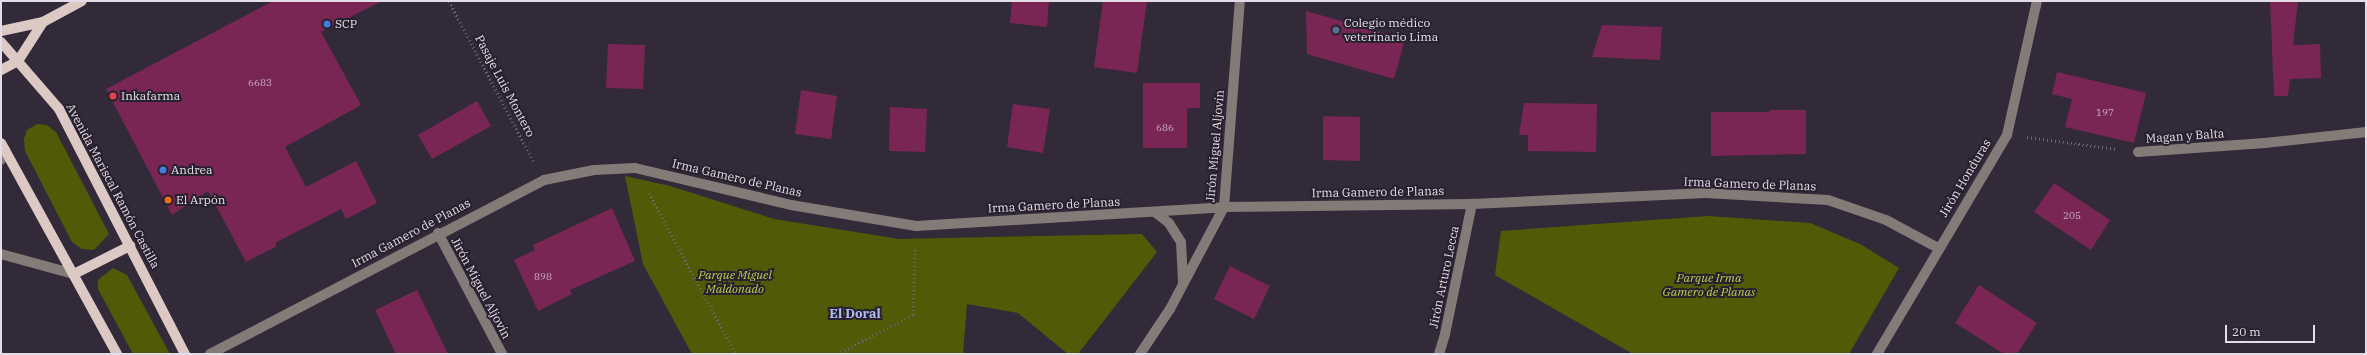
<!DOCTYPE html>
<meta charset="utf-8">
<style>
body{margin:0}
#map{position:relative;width:2367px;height:355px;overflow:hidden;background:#322a38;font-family:"IBM Plex Serif",serif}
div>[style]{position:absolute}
.green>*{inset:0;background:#515b07}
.building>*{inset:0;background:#792655}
.path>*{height:2.5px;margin-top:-1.25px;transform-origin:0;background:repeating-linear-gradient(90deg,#6e6773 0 1px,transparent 0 4px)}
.minor>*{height:10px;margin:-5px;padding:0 5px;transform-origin:5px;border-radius:5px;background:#847b78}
.major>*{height:10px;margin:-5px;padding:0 5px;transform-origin:5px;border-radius:5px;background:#dcc9c3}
.dots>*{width:11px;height:11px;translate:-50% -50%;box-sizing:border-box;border:2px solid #28202e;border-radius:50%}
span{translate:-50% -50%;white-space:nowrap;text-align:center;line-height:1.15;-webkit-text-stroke:4px #28202e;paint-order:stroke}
.number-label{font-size:10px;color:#c8afc2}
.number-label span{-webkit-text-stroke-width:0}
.poi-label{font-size:12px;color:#e2dde6}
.left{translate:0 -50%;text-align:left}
.street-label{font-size:12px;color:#e2dde6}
.park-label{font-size:12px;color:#bccf4b;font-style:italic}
.neighbourhood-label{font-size:13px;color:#b0bdf5;font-weight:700}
.frame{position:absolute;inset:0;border:2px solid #e2dde6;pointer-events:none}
.scale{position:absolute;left:2225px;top:325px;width:90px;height:18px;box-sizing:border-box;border:2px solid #e2dde6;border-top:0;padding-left:5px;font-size:12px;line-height:14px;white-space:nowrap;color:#e2dde6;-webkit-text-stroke:3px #28202e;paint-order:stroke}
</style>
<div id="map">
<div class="green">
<div style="clip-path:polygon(37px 124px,47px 125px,56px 132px,109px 234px,94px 250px,82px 249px,72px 242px,25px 151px,24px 139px,27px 130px)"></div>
<div style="clip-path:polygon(625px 176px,670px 186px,774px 219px,899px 239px,1142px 234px,1157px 252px,1078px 354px,1068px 354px,1018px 313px,967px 304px,963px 354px,692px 354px,643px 264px)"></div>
<div style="clip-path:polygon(1708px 216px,1810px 223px,1860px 244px,1899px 268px,1849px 354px,1633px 354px,1495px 275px,1501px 231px)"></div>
<div style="clip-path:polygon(113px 268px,127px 275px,170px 354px,133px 354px,98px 289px,98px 280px)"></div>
</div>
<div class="building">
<div style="clip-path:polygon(273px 1px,382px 1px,321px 32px,361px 105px,285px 147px,306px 187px,356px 161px,377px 203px,346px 219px,341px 209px,275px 243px,277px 246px,246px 262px,208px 191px,172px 215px,106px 89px)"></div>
<div style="clip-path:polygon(1012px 1px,1049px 1px,1047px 27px,1010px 23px)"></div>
<div style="clip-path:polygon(1103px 1px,1147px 1px,1137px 73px,1094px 67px)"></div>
<div style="clip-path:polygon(2270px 1px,2298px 1px,2293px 45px,2320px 44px,2321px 78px,2290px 79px,2288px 96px,2274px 96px)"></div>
<div style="clip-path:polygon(1306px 11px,1405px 39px,1394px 79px,1307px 54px)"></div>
<div style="clip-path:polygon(1602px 25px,1662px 27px,1660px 60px,1592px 57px)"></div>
<div style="clip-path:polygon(608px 44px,645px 45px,643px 89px,606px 88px)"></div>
<div style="clip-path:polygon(2057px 72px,2146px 93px,2134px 143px,2065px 127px,2072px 99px,2052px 94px)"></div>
<div style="clip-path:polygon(1143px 83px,1200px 83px,1200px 108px,1187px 108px,1187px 148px,1143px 148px)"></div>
<div style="clip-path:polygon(801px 90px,837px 96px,831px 139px,795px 134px)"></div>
<div style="clip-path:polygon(477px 101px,491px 126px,432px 159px,418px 135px)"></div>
<div style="clip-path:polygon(1524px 103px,1597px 104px,1596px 152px,1528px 151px,1528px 135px,1519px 135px)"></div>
<div style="clip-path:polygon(1013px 104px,1050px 109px,1043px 153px,1007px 147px)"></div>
<div style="clip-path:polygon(890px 107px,927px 109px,925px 152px,889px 151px)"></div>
<div style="clip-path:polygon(1769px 110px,1806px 110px,1806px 154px,1711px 156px,1711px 112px,1769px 112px)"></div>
<div style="clip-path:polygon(1323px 116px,1360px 117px,1360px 161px,1323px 160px)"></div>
<div style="clip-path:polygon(2054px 183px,2110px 220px,2091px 250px,2034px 212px)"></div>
<div style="clip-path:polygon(612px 208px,635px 261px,570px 290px,572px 294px,538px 311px,514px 260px,535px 250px,533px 245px)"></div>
<div style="clip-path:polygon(1230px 266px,1270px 286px,1254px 319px,1214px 299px)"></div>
<div style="clip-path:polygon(1979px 285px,2037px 323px,2017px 354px,2004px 354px,1955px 323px)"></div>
<div style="clip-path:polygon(417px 290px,448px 354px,396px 354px,375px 310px)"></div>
</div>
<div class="path">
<div style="left:449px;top:1px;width:182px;rotate:62.2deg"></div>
<div style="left:2027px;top:137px;width:91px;rotate:7.6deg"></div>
<div style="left:649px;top:193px;width:183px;rotate:61.6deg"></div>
<div style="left:837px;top:354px;width:85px;rotate:-27.2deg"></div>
<div style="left:913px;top:315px;width:68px;rotate:-88.3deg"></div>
</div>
<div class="minor">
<div style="left:2138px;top:152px;width:127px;rotate:-4.1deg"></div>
<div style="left:2265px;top:143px;width:102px;rotate:-6.2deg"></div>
<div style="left:1px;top:160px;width:11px;rotate:-68deg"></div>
<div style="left:1155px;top:212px;width:18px;rotate:38deg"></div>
<div style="left:1169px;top:223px;width:22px;rotate:58deg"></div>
<div style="left:1181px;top:242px;width:40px;rotate:87.1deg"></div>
<div style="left:438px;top:233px;width:137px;rotate:62.1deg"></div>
<div style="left:1px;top:254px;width:76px;rotate:15.3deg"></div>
<div style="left:210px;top:354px;width:377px;rotate:-27.5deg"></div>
<div style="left:544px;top:180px;width:51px;rotate:-11.3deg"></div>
<div style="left:594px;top:170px;width:41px;rotate:-2.8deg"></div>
<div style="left:635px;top:168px;width:160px;rotate:13.3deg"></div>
<div style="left:791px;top:205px;width:127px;rotate:9.5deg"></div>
<div style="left:916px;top:226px;width:309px;rotate:-3.5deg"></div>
<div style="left:1224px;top:207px;width:248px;rotate:-0.7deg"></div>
<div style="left:1472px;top:204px;width:234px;rotate:-2.7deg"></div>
<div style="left:1706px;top:193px;width:122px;rotate:3.3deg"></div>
<div style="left:1828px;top:200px;width:61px;rotate:19deg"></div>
<div style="left:1886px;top:220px;width:59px;rotate:28.3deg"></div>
<div style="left:1140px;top:354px;width:54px;rotate:-56.3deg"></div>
<div style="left:1170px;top:309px;width:115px;rotate:-62.1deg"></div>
<div style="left:1224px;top:207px;width:207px;rotate:-85.6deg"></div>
<div style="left:1439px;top:354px;width:21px;rotate:-73deg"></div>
<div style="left:1445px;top:334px;width:133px;rotate:-78.3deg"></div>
<div style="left:1877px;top:354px;width:255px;rotate:-59.3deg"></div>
<div style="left:2007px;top:135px;width:137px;rotate:-77.4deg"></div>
</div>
<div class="major">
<div style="left:1px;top:31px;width:43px;rotate:-12.1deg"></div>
<div style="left:43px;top:22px;width:44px;rotate:-28.3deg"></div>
<div style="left:1px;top:42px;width:89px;rotate:49.1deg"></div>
<div style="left:59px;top:109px;width:276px;rotate:62.8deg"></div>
<div style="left:1px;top:70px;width:19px;rotate:-28deg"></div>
<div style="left:18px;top:61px;width:46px;rotate:-57.3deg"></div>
<div style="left:1px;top:143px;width:241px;rotate:61.2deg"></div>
<div style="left:74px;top:274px;width:63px;rotate:-26.6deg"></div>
</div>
<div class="dots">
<div style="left:327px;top:24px;background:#3f7fe0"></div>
<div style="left:1336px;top:30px;background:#5c6f8a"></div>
<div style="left:113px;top:96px;background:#e0444e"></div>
<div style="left:163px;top:170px;background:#3f7fe0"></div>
<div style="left:168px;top:200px;background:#e8710a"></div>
</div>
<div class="number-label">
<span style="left:260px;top:83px">6683</span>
<span style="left:2105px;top:113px">197</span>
<span style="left:1165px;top:128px">686</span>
<span style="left:2072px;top:216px">205</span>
<span style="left:543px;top:277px">898</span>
</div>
<div class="poi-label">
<span class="left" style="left:1344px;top:30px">Colegio médico<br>veterinario Lima</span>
<span class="left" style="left:335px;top:24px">SCP</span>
<span class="left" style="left:121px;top:96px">Inkafarma</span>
<span class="left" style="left:171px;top:170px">Andrea</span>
<span class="left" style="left:176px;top:200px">El Arpón</span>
</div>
<div class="street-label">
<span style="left:505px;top:86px;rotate:62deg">Pasaje Luis Montero</span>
<span style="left:2185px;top:136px;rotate:-4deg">Magan y Balta</span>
<span style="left:1215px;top:146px;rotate:-85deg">Jirón Miguel Aljovín</span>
<span style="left:737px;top:178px;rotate:13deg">Irma Gamero de Planas</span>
<span style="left:1965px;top:178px;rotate:-59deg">Jirón Honduras</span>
<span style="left:1750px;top:184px;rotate:2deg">Irma Gamero de Planas</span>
<span style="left:113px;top:186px;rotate:62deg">Avenida Mariscal Ramón Castilla</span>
<span style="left:1378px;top:192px;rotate:-1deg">Irma Gamero de Planas</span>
<span style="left:1054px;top:205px;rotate:-3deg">Irma Gamero de Planas</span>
<span style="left:411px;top:233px;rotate:-28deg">Irma Gamero de Planas</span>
<span style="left:1444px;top:277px;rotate:-78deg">Jirón Arturo Lecca</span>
<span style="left:481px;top:288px;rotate:62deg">Jirón Miguel Aljovín</span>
</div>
<div class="park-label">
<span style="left:735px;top:282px">Parque Miguel<br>Maldonado</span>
<span style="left:1709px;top:285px">Parque Irma<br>Gamero de Planas</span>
</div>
<div class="neighbourhood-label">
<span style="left:855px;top:314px">El Doral</span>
</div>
<div class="frame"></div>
<div class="scale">20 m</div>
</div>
